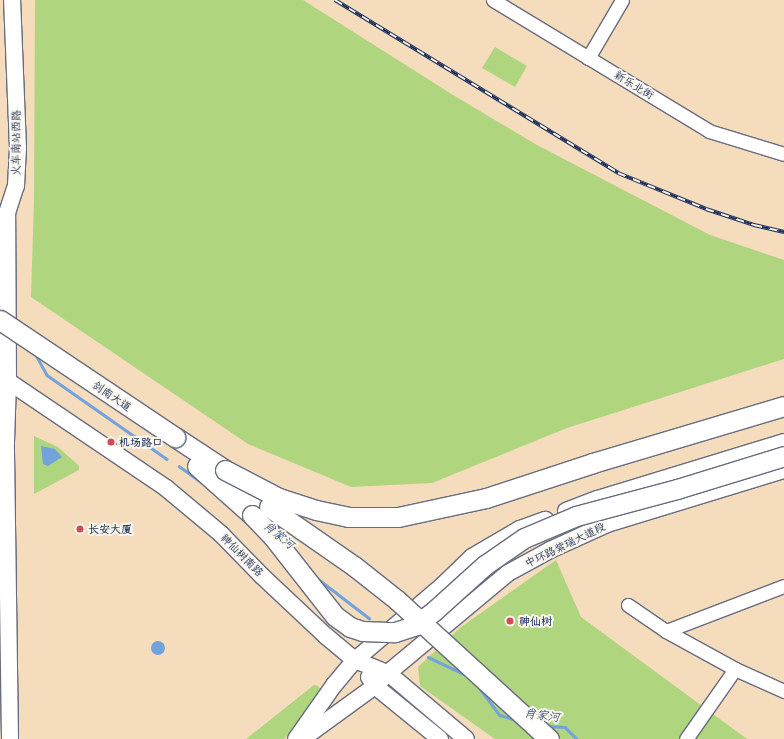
<!DOCTYPE html>
<meta charset="utf-8">
<style>
body{margin:0}
#map{position:relative;width:784px;height:739px;overflow:hidden;background:#f4dcbd;font-family:"Patrick Hand","LXGW WenKai TC",sans-serif}
div>[style]{position:absolute}
.green>*{inset:0;background:#afd57f}
.water>*{inset:0;background:#72a3dc}
.round{border-radius:50%}
.stream>*{height:2.5px;margin:-1.25px;padding:0 1.25px;transform-origin:1.25px;border-radius:1.25px;background:#72a3dc}
.roads{filter:drop-shadow(1px 0 #676c7f) drop-shadow(-1px 0 #676c7f) drop-shadow(0 1px #676c7f) drop-shadow(0 -1px #676c7f)}
.minor>*{height:13px;margin:-6.5px;padding:0 6.5px;transform-origin:6.5px;border-radius:6.5px;background:#fff}
.major>*{height:16px;margin:-8px;padding:0 8px;transform-origin:8px;border-radius:8px;background:#fff}
.highway>*{height:19px;margin:-9.5px;padding:0 9.5px;transform-origin:9.5px;border-radius:9.5px;background:#fff}
.rail>*{height:4px;margin-top:-2px;transform-origin:0;background:repeating-linear-gradient(90deg,#fbf7ec 0 8px,#1b2f5e 0 16px);box-sizing:border-box;border-block:1px solid #1b2f5e}
.bridges{filter:drop-shadow(1px 0 #676c7f) drop-shadow(-1px 0 #676c7f) drop-shadow(0 1px #676c7f) drop-shadow(0 -1px #676c7f)}
.highway-bridge>*{height:19px;margin:-9.5px;padding:0 9.5px;transform-origin:9.5px;border-radius:9.5px;background:#fff}
.dots>*{width:11px;height:11px;translate:-50% -50%;box-sizing:border-box;border:2px solid #fbf7ec;border-radius:50%}
span{translate:-50% -50%;white-space:nowrap;text-align:center;line-height:1.15;-webkit-text-stroke:4px #fbf7ec;paint-order:stroke}
.street-label{font-size:11px;color:#1b2f5e}
.poi-label{font-size:11px;color:#1b2f5e;font-weight:700}
.left{translate:0 -50%;text-align:left}
.water-label{font-size:12px;color:#39588a;font-style:italic}
</style>
<div id="map">
<div class="green">
<div style="clip-path:polygon(35px 0,303px 0,453px 95px,537px 145px,710px 235px,784px 260px,784px 359px,567px 428px,432px 483px,351px 487px,248px 444px,31px 297px,34px 200px)"></div>
<div style="clip-path:polygon(495px 47px,527px 66px,515px 87px,482px 68px)"></div>
<div style="clip-path:polygon(34px 436px,58px 447px,79px 466px,79px 470px,34px 494px)"></div>
<div style="clip-path:polygon(556px 560px,581px 617px,747px 739px,495px 739px,420px 686px,418px 667px,461px 627px)"></div>
<div style="clip-path:polygon(314px 685px,318px 686px,326px 695px,284px 739px,246px 739px)"></div>
</div>
<div class="water">
<div style="clip-path:polygon(41px 446px,55px 449px,62px 457px,48px 466px,43px 464px)"></div>
<div class="round" style="left:151px;top:641px;width:14px;height:14px"></div>
</div>
<div class="stream">
<div style="left:36px;top:355px;width:23px;rotate:61deg"></div>
<div style="left:47px;top:375px;width:146px;rotate:35deg"></div>
<div style="left:179px;top:466px;width:27px;rotate:36deg"></div>
<div style="left:317px;top:578px;width:66px;rotate:37.6deg"></div>
<div style="left:428px;top:657px;width:42px;rotate:25.3deg"></div>
<div style="left:478px;top:686px;width:36px;rotate:53deg"></div>
<div style="left:500px;top:715px;width:17px;rotate:17deg"></div>
<div style="left:546px;top:726px;width:19px;rotate:3deg"></div>
<div style="left:565px;top:727px;width:17px;rotate:45deg"></div>
</div>
<div class="roads">
<div class="minor">
<div style="left:493px;top:0;width:253px;rotate:31.2deg"></div>
<div style="left:709px;top:131px;width:78px;rotate:17deg"></div>
<div style="left:588px;top:58px;width:67px;rotate:-59.6deg"></div>
<div style="left:628px;top:605px;width:46px;rotate:34.4deg"></div>
<div style="left:666px;top:631px;width:79px;rotate:28.8deg"></div>
<div style="left:735px;top:669px;width:54px;rotate:24.2deg"></div>
<div style="left:666px;top:631px;width:126px;rotate:-20.9deg"></div>
<div style="left:686px;top:739px;width:85px;rotate:-55deg"></div>
</div>
<div class="major">
<div style="left:2px;top:377px;width:198px;rotate:34.1deg"></div>
<div style="left:166px;top:488px;width:72px;rotate:39.9deg"></div>
<div style="left:221px;top:534px;width:59px;rotate:45.7deg"></div>
<div style="left:262px;top:576px;width:88px;rotate:43.2deg"></div>
<div style="left:326px;top:636px;width:38px;rotate:40deg"></div>
<div style="left:355px;top:660px;width:35px;rotate:22deg"></div>
<div style="left:388px;top:673px;width:102px;rotate:40.2deg"></div>
<div style="left:566px;top:511px;width:34px;rotate:-21deg"></div>
<div style="left:598px;top:499px;width:195px;rotate:-17deg"></div>
<div style="left:369px;top:677px;width:11px;rotate:56deg"></div>
<div style="left:375px;top:686px;width:84px;rotate:39.2deg"></div>
<div style="left:10px;top:739px;width:297px;rotate:-90.8deg"></div>
<div style="left:6px;top:442px;width:61px;rotate:-88.1deg"></div>
<div style="left:8px;top:381px;width:168px;rotate:-90.3deg"></div>
<div style="left:7px;top:213px;width:28px;rotate:-72deg"></div>
<div style="left:16px;top:186px;width:38px;rotate:-87deg"></div>
<div style="left:18px;top:148px;width:148px;rotate:-92.3deg"></div>
<div style="left:296px;top:739px;width:66px;rotate:-54.9deg"></div>
<div style="left:334px;top:685px;width:33px;rotate:-50deg"></div>
<div style="left:355px;top:660px;width:116px;rotate:-40.4deg"></div>
<div style="left:443px;top:585px;width:40px;rotate:-44deg"></div>
<div style="left:472px;top:557px;width:56px;rotate:-30.3deg"></div>
<div style="left:520px;top:529px;width:27px;rotate:-20deg"></div>
<div style="left:302px;top:739px;width:90px;rotate:-36deg"></div>
<div style="left:375px;top:686px;width:18px;rotate:-45deg"></div>
<div style="left:388px;top:673px;width:156px;rotate:-39.8deg"></div>
<div style="left:508px;top:573px;width:48px;rotate:-28.7deg"></div>
<div style="left:550px;top:550px;width:63px;rotate:-24.5deg"></div>
<div style="left:607px;top:524px;width:185px;rotate:-17deg"></div>
</div>
<div class="highway">
<div style="left:175px;top:437px;width:60px;rotate:33.4deg"></div>
<div style="left:225px;top:470px;width:57px;rotate:40.1deg"></div>
<div style="left:197px;top:466px;width:74px;rotate:41.7deg"></div>
</div>
</div>
<div class="rail">
<div style="left:335px;top:0;width:332px;rotate:31.4deg"></div>
<div style="left:618px;top:173px;width:95px;rotate:22.2deg"></div>
<div style="left:706px;top:209px;width:51px;rotate:18.4deg"></div>
<div style="left:754px;top:225px;width:31px;rotate:13deg"></div>
</div>
<div class="bridges">
<div class="highway-bridge">
<div style="left:0;top:320px;width:211px;rotate:33.8deg"></div>
<div style="left:225px;top:470px;width:61px;rotate:27.4deg"></div>
<div style="left:279px;top:498px;width:39px;rotate:18deg"></div>
<div style="left:316px;top:510px;width:33px;rotate:12deg"></div>
<div style="left:348px;top:517px;width:50px"></div>
<div style="left:398px;top:517px;width:90px;rotate:-12.2deg"></div>
<div style="left:486px;top:498px;width:113px;rotate:-18.1deg"></div>
<div style="left:593px;top:463px;width:199px;rotate:-16.6deg"></div>
<div style="left:269px;top:507px;width:103px;rotate:34.8deg"></div>
<div style="left:354px;top:566px;width:55px;rotate:38.3deg"></div>
<div style="left:397px;top:600px;width:206px;rotate:42.4deg"></div>
<div style="left:252px;top:515px;width:30px;rotate:46deg"></div>
<div style="left:273px;top:537px;width:100px;rotate:51.9deg"></div>
<div style="left:335px;top:616px;width:19px;rotate:36deg"></div>
<div style="left:350px;top:627px;width:13px;rotate:18deg"></div>
<div style="left:362px;top:631px;width:33px;rotate:2deg"></div>
<div style="left:395px;top:632px;width:22px;rotate:-18deg"></div>
<div style="left:416px;top:625px;width:24px;rotate:-38deg"></div>
<div style="left:435px;top:610px;width:67px;rotate:-42deg"></div>
<div style="left:485px;top:565px;width:47px;rotate:-34.7deg"></div>
<div style="left:524px;top:538px;width:56px;rotate:-22.9deg"></div>
<div style="left:576px;top:516px;width:105px;rotate:-15deg"></div>
<div style="left:677px;top:489px;width:112px;rotate:-17.1deg"></div>
</div>
</div>
<div class="dots">
<div style="left:111px;top:442px;background:#d1495b"></div>
<div style="left:80px;top:529px;background:#d1495b"></div>
<div style="left:510px;top:621px;background:#d1495b"></div>
</div>
<div class="street-label">
<span style="left:634px;top:85px;rotate:31deg">新乐北街</span>
<span style="left:16px;top:143px;rotate:-90deg">火车南站西路</span>
<span style="left:112px;top:396px;rotate:34deg">剑南大道</span>
<span style="left:565px;top:545px;rotate:-26deg">中环路紫瑞大道段</span>
<span style="left:242px;top:555px;rotate:45deg">神仙树南路</span>
</div>
<div class="poi-label">
<span class="left" style="left:119px;top:442px">机场路口</span>
<span class="left" style="left:88px;top:529px">长安大厦</span>
<span class="left" style="left:519px;top:621px">神仙树</span>
</div>
<div class="water-label">
<span style="left:279px;top:535px;rotate:39deg">肖家河</span>
<span style="left:542px;top:715px;rotate:8deg">肖家河</span>
</div>
</div>
